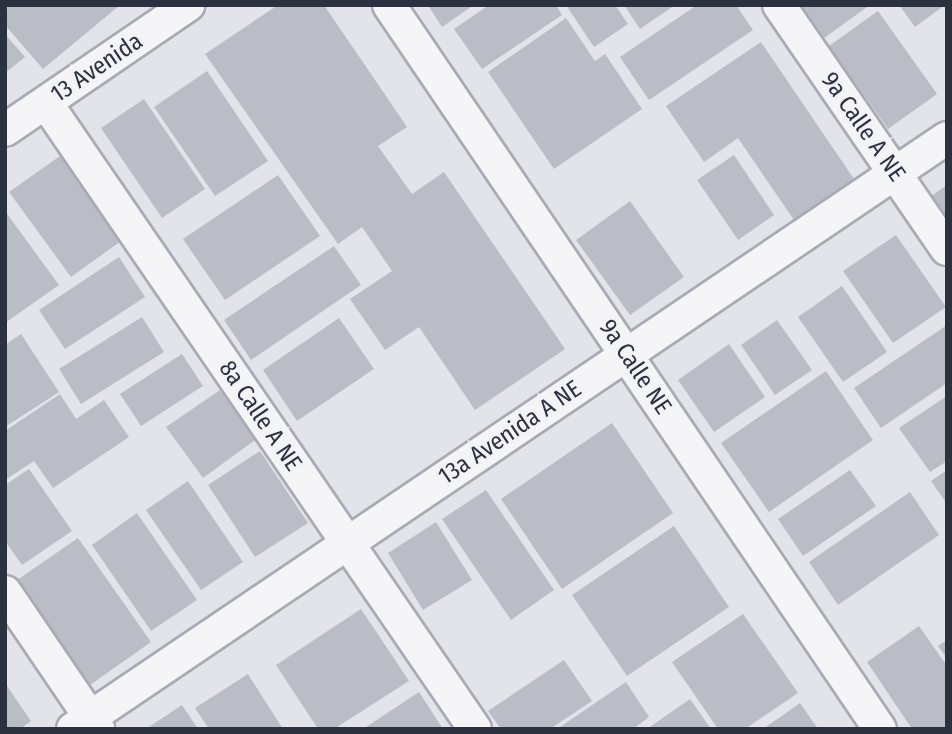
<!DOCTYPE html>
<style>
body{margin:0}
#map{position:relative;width:952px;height:734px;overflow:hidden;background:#e2e4e9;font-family:"Fira Sans Condensed",sans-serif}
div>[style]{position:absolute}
.building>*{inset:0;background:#babdc5}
.roads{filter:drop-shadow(2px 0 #a8abb3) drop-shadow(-2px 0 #a8abb3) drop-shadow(0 2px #a8abb3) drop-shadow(0 -2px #a8abb3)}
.minor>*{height:32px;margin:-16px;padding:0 16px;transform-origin:16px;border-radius:16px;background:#f5f5f8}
span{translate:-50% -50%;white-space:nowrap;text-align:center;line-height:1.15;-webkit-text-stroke:6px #f2f3f7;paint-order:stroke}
.street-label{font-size:24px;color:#2c313f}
.frame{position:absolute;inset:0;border:7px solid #2c313f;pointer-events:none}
</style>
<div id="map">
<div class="building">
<div style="clip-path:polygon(8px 5px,120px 5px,43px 69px,5px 25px)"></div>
<div style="clip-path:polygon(278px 5px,324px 5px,407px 127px,378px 146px,412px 194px,444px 172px,565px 349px,475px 410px,419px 327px,385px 350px,350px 299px,392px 271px,362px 227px,338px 244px,205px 54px)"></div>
<div style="clip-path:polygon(428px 5px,474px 5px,442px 27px)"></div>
<div style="clip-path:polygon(489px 5px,556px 5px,562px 15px,482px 69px,454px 29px)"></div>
<div style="clip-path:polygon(566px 5px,615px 5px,628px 24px,594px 47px)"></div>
<div style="clip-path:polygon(624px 5px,675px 5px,640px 29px)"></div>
<div style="clip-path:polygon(697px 5px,736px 5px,753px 30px,649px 100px,620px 57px)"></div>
<div style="clip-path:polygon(801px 5px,870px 5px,824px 38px)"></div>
<div style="clip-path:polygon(899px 5px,945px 5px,915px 27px)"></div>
<div style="clip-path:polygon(878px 11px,937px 94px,888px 129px,829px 46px)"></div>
<div style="clip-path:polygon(566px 18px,595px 61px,605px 54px,642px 109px,554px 169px,488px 72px)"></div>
<div style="clip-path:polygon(5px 34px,25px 57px,5px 73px)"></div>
<div style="clip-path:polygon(761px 42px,854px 179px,794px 220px,738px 138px,704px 162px,666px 106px)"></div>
<div style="clip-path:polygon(207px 71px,268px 161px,215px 196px,154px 107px)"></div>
<div style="clip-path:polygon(144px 99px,205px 189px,162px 218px,101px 128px)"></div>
<div style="clip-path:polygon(734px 155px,774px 215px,738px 240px,697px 180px)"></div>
<div style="clip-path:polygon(60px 156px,121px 241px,71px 277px,9px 192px)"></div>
<div style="clip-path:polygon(278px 175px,320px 236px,225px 300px,183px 239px)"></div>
<div style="clip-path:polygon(947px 185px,947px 226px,927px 199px)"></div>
<div style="clip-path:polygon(630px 201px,684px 277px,630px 315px,576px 240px)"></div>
<div style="clip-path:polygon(5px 211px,59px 285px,5px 323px)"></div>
<div style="clip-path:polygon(896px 235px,946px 307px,893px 343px,843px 271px)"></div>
<div style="clip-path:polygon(334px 246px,361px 285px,251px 360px,224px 320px)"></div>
<div style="clip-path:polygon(119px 257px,145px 297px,65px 349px,39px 310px)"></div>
<div style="clip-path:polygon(842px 286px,887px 352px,843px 382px,798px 317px)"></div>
<div style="clip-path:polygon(142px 317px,164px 352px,81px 404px,59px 369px)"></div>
<div style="clip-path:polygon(339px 318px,374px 369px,297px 421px,263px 370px)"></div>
<div style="clip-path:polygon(777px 320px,812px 370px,775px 395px,741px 345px)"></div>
<div style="clip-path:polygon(947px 325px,947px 383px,881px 428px,854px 388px)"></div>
<div style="clip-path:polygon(21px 334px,59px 392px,5px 427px,5px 345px)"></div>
<div style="clip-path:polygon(729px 344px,765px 397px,714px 432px,678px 380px)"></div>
<div style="clip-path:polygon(182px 354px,203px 386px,141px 426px,120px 394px)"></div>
<div style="clip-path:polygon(826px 371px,873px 440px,769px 512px,721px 443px)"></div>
<div style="clip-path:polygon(220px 390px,255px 440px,203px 478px,166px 427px)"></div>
<div style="clip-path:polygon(60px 394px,76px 419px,104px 400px,129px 437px,53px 488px,34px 461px,5px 480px,5px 431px)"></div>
<div style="clip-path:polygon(947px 396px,947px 461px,930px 472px,899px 428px)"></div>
<div style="clip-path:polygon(612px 423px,673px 513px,562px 589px,501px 499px)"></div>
<div style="clip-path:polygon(260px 451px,308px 523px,255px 557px,208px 485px)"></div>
<div style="clip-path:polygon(29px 469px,72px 531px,22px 565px,5px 541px,5px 485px)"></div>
<div style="clip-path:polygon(850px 470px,876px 506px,803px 556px,778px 519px)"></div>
<div style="clip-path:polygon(947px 470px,947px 504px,931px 481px)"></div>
<div style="clip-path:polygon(188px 481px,243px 562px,201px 590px,146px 510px)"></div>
<div style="clip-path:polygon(486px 490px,554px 590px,511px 620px,442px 519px)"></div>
<div style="clip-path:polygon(910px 492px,939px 535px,838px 605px,809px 562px)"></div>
<div style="clip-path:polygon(137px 513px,197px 600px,151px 631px,92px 545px)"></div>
<div style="clip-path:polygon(436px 522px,472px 580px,423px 610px,388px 553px)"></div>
<div style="clip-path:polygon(674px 526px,729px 607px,627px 676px,572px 595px)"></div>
<div style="clip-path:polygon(78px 538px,151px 642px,90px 685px,17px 580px)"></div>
<div style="clip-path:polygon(361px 609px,409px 681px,334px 729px,318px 729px,276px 665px)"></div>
<div style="clip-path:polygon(743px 614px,798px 693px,745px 729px,718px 729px,672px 662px)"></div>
<div style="clip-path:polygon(919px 626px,947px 666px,947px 729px,912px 729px,867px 662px)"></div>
<div style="clip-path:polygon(947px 640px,947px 658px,938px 646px)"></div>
<div style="clip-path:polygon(564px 660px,592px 701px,550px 729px,501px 729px,488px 711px)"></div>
<div style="clip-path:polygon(248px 674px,283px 729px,209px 729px,195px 708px)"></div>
<div style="clip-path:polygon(626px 682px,649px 717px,633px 729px,557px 729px)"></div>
<div style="clip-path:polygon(5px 683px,31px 721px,20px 729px,5px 729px)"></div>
<div style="clip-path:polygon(419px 692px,443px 729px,363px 729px)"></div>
<div style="clip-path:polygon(690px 699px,711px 729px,647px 729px)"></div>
<div style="clip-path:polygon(800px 703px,818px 729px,763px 729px)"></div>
<div style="clip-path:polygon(182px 705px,198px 729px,146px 729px)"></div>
</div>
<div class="roads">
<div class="minor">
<div style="left:389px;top:5px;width:875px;rotate:55.86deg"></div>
<div style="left:779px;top:5px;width:296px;rotate:55.5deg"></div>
<div style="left:46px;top:103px;width:759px;rotate:55.58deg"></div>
<div style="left:5px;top:130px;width:222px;rotate:-34.3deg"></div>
<div style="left:5px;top:592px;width:166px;rotate:55.8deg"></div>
<div style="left:73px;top:729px;width:1055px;rotate:-34.07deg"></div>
</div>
</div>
<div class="street-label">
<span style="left:97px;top:68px;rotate:-34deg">13 Avenida</span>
<span style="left:863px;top:127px;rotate:55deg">9a Calle A NE</span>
<span style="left:635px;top:367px;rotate:56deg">9a Calle NE</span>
<span style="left:260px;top:416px;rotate:56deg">8a Calle A NE</span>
<span style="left:510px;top:433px;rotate:-34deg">13a Avenida A NE</span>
</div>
<div class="frame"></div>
</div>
